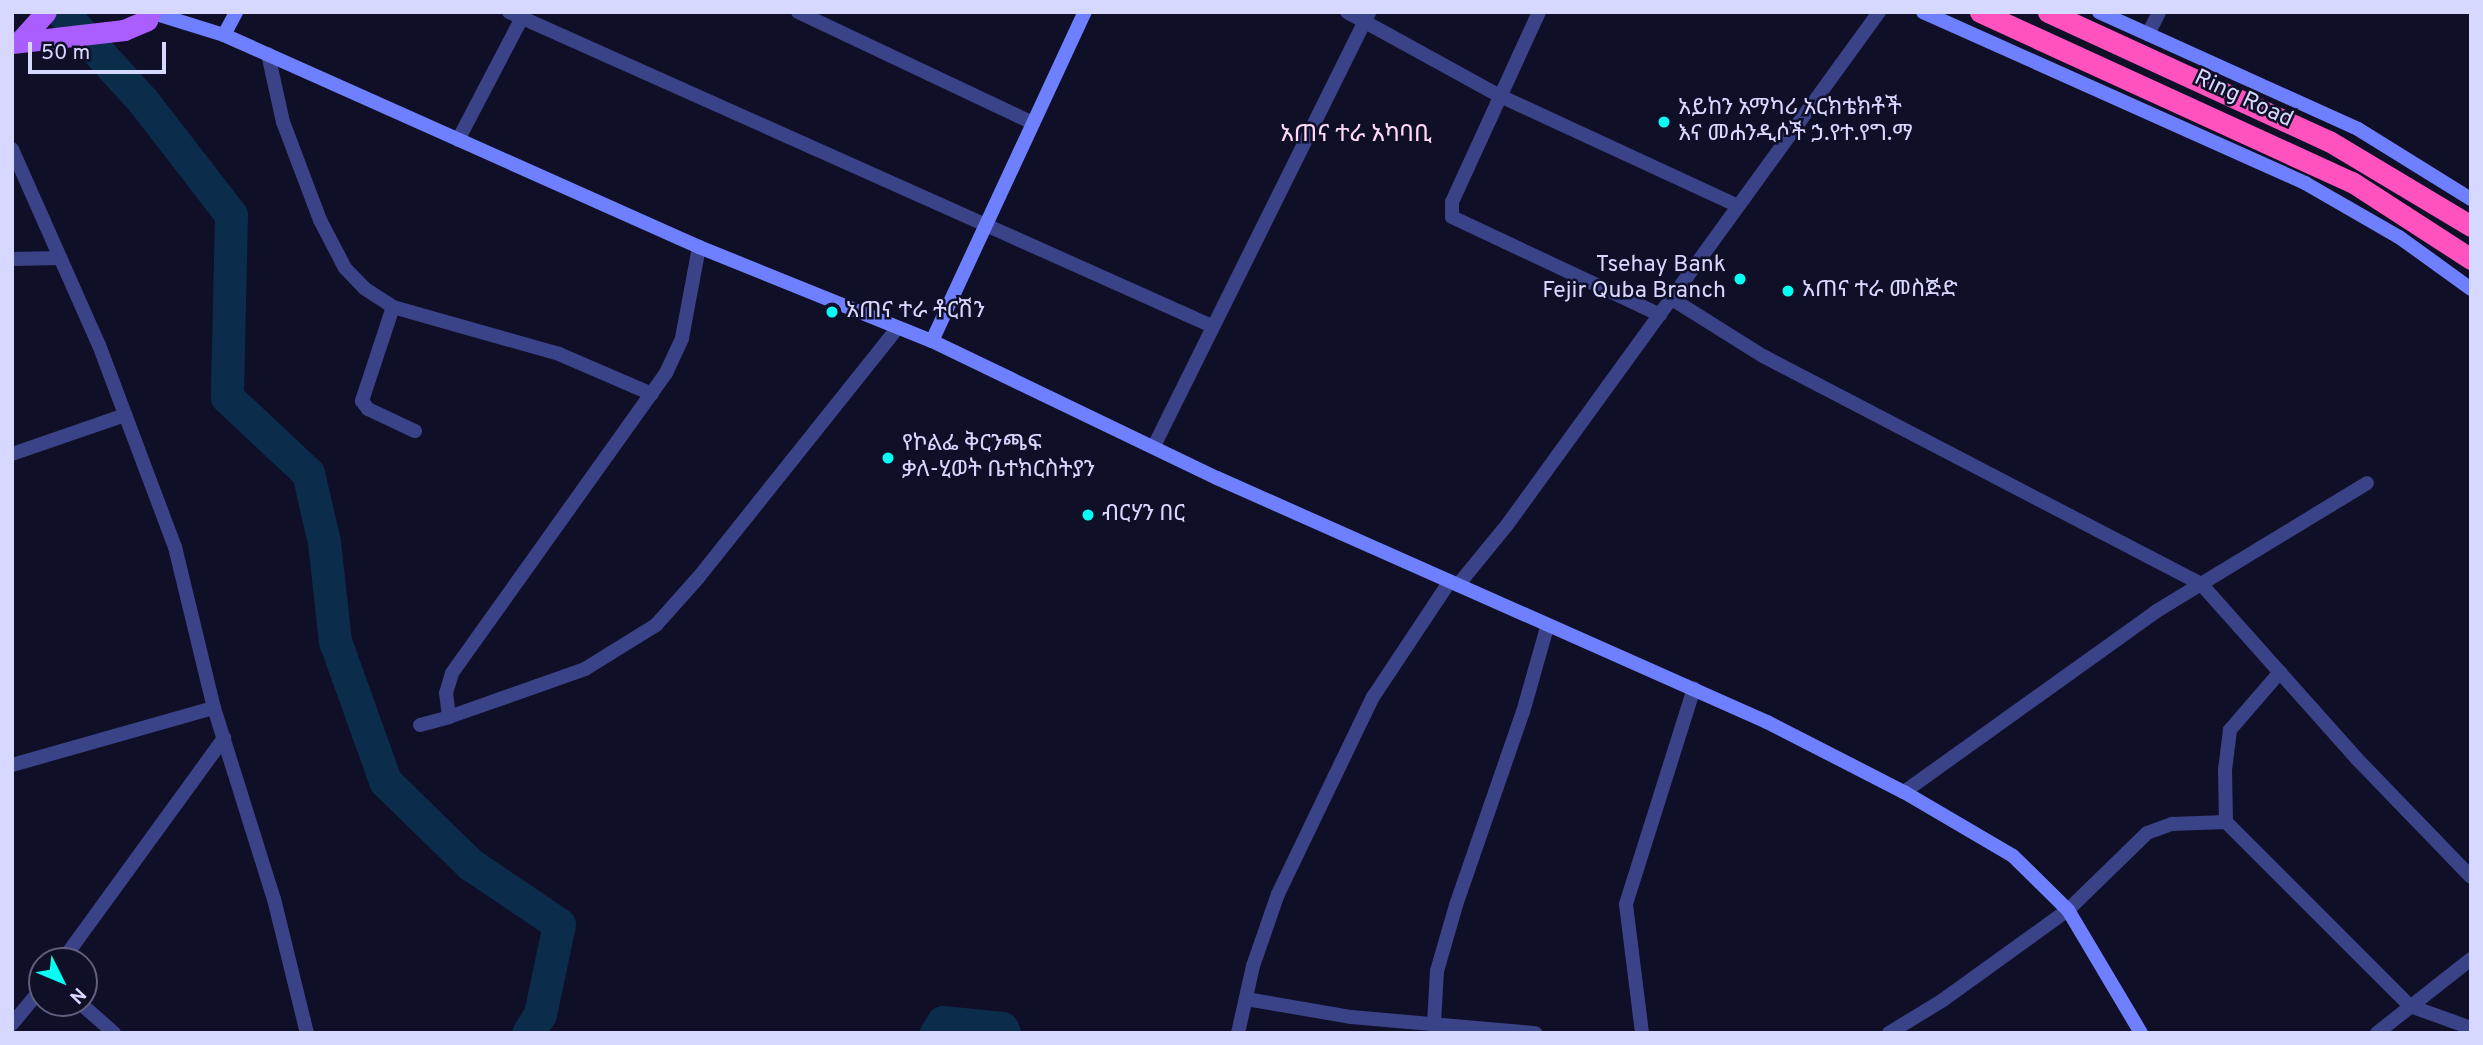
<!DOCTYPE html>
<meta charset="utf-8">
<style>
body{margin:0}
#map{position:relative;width:2483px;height:1045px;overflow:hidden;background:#100f28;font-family:Overpass,"Noto Sans Ethiopic",sans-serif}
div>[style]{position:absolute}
.river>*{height:33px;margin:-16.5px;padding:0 16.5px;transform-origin:16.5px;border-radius:16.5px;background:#0b2c4b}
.street>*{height:14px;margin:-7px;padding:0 7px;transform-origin:7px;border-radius:7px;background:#3a4288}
.secondary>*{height:14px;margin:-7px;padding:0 7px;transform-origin:7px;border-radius:7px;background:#6e80ff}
.primary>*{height:21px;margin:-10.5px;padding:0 10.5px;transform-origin:10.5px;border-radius:10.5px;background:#ab5eff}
.highway>*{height:21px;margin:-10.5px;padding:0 10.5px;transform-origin:10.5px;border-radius:10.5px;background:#ff52bf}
.dots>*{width:19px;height:19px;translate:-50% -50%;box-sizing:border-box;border:4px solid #100f28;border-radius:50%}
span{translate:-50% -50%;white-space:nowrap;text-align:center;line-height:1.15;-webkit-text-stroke:5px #100f28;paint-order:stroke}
.street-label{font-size:23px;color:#d7d8ff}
.poi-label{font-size:23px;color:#d7d8ff}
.left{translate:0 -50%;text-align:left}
.right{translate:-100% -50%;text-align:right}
.neighbourhood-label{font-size:24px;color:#ffd9f7}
.frame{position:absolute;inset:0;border:14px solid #d7d8ff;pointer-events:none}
.north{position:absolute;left:28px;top:947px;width:70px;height:70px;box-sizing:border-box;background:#100f28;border:2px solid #605f7e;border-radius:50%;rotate:133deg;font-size:19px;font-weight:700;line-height:28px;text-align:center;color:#d7d8ff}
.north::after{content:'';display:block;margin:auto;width:24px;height:32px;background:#03fff3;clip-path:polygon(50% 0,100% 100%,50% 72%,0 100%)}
.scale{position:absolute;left:28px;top:42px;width:138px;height:32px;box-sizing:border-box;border:4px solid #d7d8ff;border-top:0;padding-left:9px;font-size:21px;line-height:24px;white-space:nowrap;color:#d7d8ff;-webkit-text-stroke:5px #100f28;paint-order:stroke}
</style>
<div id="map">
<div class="river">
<div style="left:62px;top:12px;width:120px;rotate:47.7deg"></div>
<div style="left:143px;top:101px;width:144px;rotate:52.3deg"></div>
<div style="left:231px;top:215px;width:182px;rotate:91.3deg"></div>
<div style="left:227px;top:397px;width:111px;rotate:43.2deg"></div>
<div style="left:308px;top:473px;width:71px;rotate:76.9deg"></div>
<div style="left:324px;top:542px;width:100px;rotate:83.7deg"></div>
<div style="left:335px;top:641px;width:149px;rotate:70.3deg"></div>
<div style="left:385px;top:781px;width:119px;rotate:44.3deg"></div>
<div style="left:470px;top:864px;width:107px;rotate:34deg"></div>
<div style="left:559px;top:924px;width:92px;rotate:101.9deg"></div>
<div style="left:540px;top:1014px;width:22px;rotate:122deg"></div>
<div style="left:936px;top:1033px;width:13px;rotate:-58deg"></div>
<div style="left:943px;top:1022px;width:59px;rotate:5.8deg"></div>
<div style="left:1002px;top:1028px;width:5px;rotate:68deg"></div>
</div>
<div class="street">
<div style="left:509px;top:12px;width:770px;rotate:24.07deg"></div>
<div style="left:798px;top:12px;width:260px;rotate:25.3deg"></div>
<div style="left:1347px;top:12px;width:172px;rotate:28.8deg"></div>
<div style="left:1498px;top:95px;width:264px;rotate:24.8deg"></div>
<div style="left:1539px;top:12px;width:209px;rotate:114.6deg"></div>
<div style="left:1452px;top:202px;width:15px;rotate:90deg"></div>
<div style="left:1452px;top:217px;width:230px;rotate:25.2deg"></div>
<div style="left:2148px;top:34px;width:25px;rotate:-63deg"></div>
<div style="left:268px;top:54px;width:70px;rotate:77.6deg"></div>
<div style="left:283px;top:122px;width:105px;rotate:69.3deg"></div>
<div style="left:320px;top:220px;width:54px;rotate:62.5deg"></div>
<div style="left:345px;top:268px;width:28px;rotate:46deg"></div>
<div style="left:364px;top:288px;width:35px;rotate:33deg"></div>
<div style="left:393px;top:307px;width:173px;rotate:15.8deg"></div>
<div style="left:559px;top:354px;width:101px;rotate:23.3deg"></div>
<div style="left:458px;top:140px;width:144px;rotate:-62.4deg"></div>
<div style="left:12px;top:149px;width:214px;rotate:66.1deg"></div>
<div style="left:99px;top:345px;width:216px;rotate:69.4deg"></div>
<div style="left:175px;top:547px;width:166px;rotate:76.4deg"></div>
<div style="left:214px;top:708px;width:200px;rotate:72.6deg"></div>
<div style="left:274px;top:899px;width:138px;rotate:76.2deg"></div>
<div style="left:12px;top:259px;width:48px;rotate:-1.2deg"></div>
<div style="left:1672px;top:299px;width:107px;rotate:32.1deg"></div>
<div style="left:1763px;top:356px;width:495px;rotate:27.5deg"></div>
<div style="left:2202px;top:585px;width:233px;rotate:48.3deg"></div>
<div style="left:2357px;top:759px;width:164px;rotate:46deg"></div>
<div style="left:393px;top:307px;width:99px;rotate:108.3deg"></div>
<div style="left:362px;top:401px;width:10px;rotate:53deg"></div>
<div style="left:368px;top:409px;width:52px;rotate:25.1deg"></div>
<div style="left:1154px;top:446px;width:484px;rotate:-63.6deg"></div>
<div style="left:12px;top:454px;width:120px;rotate:-19deg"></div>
<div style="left:1458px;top:585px;width:77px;rotate:-50.8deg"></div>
<div style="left:1507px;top:525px;width:634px;rotate:-54.05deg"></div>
<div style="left:2280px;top:672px;width:77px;rotate:130.8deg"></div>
<div style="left:2230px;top:730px;width:40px;rotate:97.1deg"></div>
<div style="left:2225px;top:770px;width:52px;rotate:88.9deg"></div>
<div style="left:2226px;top:822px;width:260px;rotate:45deg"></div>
<div style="left:2410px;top:1006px;width:65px;rotate:19.8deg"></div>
<div style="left:449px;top:717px;width:144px;rotate:-19.4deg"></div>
<div style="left:585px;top:669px;width:84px;rotate:-31.8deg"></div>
<div style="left:656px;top:625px;width:63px;rotate:-48.2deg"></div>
<div style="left:698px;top:578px;width:319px;rotate:-51.4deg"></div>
<div style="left:420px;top:725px;width:30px;rotate:-15deg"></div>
<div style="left:449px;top:717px;width:24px;rotate:-97deg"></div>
<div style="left:446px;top:693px;width:21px;rotate:-73deg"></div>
<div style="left:452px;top:673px;width:369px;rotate:-54.5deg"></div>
<div style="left:666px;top:373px;width:38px;rotate:-65deg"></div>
<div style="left:682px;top:338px;width:93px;rotate:-79.4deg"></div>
<div style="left:12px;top:765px;width:210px;rotate:-15.8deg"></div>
<div style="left:1904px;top:792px;width:309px;rotate:-35.6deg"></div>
<div style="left:2155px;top:612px;width:248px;rotate:-31.3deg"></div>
<div style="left:62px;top:961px;width:276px;rotate:-54deg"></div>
<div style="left:1246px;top:999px;width:107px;rotate:9.7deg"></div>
<div style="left:1351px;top:1017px;width:185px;rotate:5deg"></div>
<div style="left:80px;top:1003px;width:45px;rotate:41.4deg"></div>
<div style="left:12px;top:1024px;width:47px;rotate:-50.2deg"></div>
<div style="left:1434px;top:1024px;width:53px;rotate:-86.8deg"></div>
<div style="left:1437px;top:971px;width:69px;rotate:-73.9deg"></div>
<div style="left:1456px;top:905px;width:204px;rotate:-70.9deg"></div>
<div style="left:1523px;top:712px;width:88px;rotate:-74.2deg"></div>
<div style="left:1238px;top:1033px;width:69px;rotate:-77.4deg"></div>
<div style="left:1253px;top:966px;width:76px;rotate:-70.9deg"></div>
<div style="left:1278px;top:894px;width:219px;rotate:-64.3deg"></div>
<div style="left:1373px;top:697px;width:139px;rotate:-56.4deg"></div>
<div style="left:1642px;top:1033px;width:130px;rotate:-97.1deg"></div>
<div style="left:1626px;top:904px;width:226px;rotate:-72.5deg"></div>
<div style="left:1889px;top:1033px;width:63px;rotate:-31.4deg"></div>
<div style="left:1943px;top:1000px;width:154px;rotate:-35.8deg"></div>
<div style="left:2068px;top:910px;width:110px;rotate:-44.3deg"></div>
<div style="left:2147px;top:833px;width:27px;rotate:-20deg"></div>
<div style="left:2172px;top:824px;width:54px;rotate:-2.1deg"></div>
<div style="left:2377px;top:1033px;width:120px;rotate:-38.2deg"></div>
</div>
<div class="secondary">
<div style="left:150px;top:12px;width:77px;rotate:17.3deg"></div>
<div style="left:224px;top:35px;width:520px;rotate:24.05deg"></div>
<div style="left:699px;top:247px;width:251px;rotate:22deg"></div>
<div style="left:932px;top:341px;width:316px;rotate:25.7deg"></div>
<div style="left:1217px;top:478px;width:602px;rotate:23.92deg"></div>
<div style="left:1767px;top:722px;width:154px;rotate:27.1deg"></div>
<div style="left:1904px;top:792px;width:126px;rotate:30.4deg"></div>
<div style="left:2013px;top:856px;width:77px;rotate:44.5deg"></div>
<div style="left:2068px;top:910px;width:143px;rotate:59.3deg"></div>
<div style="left:1923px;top:12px;width:419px;rotate:24.1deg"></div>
<div style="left:2305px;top:183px;width:108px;rotate:29.9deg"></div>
<div style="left:2399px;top:237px;width:89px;rotate:35.8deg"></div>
<div style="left:2099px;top:12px;width:284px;rotate:24.3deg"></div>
<div style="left:2358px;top:129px;width:133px;rotate:31.8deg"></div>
<div style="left:224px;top:35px;width:26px;rotate:-62deg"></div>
<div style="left:932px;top:341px;width:363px;rotate:-65.1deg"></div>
</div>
<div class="primary">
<div style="left:19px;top:42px;width:40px;rotate:-48deg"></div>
<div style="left:12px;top:43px;width:113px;rotate:-6.6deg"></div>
<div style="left:124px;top:30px;width:25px;rotate:-23deg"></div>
<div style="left:147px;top:20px;width:9px;rotate:-69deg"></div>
</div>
<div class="highway">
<div style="left:1980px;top:12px;width:409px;rotate:24.6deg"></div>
<div style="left:2352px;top:182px;width:142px;rotate:32.9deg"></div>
<div style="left:2048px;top:12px;width:309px;rotate:24.7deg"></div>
<div style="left:2329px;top:141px;width:165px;rotate:30.9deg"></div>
</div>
<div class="dots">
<div style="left:1664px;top:122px;background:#03fff3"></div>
<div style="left:1740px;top:279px;background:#03fff3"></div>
<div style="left:1788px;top:291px;background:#03fff3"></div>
<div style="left:832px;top:312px;background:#03fff3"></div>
<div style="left:888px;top:458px;background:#03fff3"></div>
<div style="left:1088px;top:515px;background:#03fff3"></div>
</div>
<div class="street-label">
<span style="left:2243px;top:100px;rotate:25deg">Ring Road</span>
</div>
<div class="poi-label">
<span class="left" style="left:1678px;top:122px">አይከን አማካሪ አርክቴክቶች<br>እና መሐንዲሶች ኃ.የተ.የግ.ማ</span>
<span class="right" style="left:1726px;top:279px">Tsehay Bank<br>Fejir Quba Branch</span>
<span class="left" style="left:1802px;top:291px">አጠና ተራ መስጅድ</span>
<span class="left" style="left:846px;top:312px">አጠና ተራ ቶርሽን</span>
<span class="left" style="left:902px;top:458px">የኮልፌ ቅርንጫፍ<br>ቃለ-ሂወት ቤተክርስትያን</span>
<span class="left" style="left:1102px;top:515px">ብርሃን በር</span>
</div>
<div class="neighbourhood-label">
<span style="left:1356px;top:136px">አጠና ተራ አካባቢ</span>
</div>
<div class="frame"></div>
<div class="north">N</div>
<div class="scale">50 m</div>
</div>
